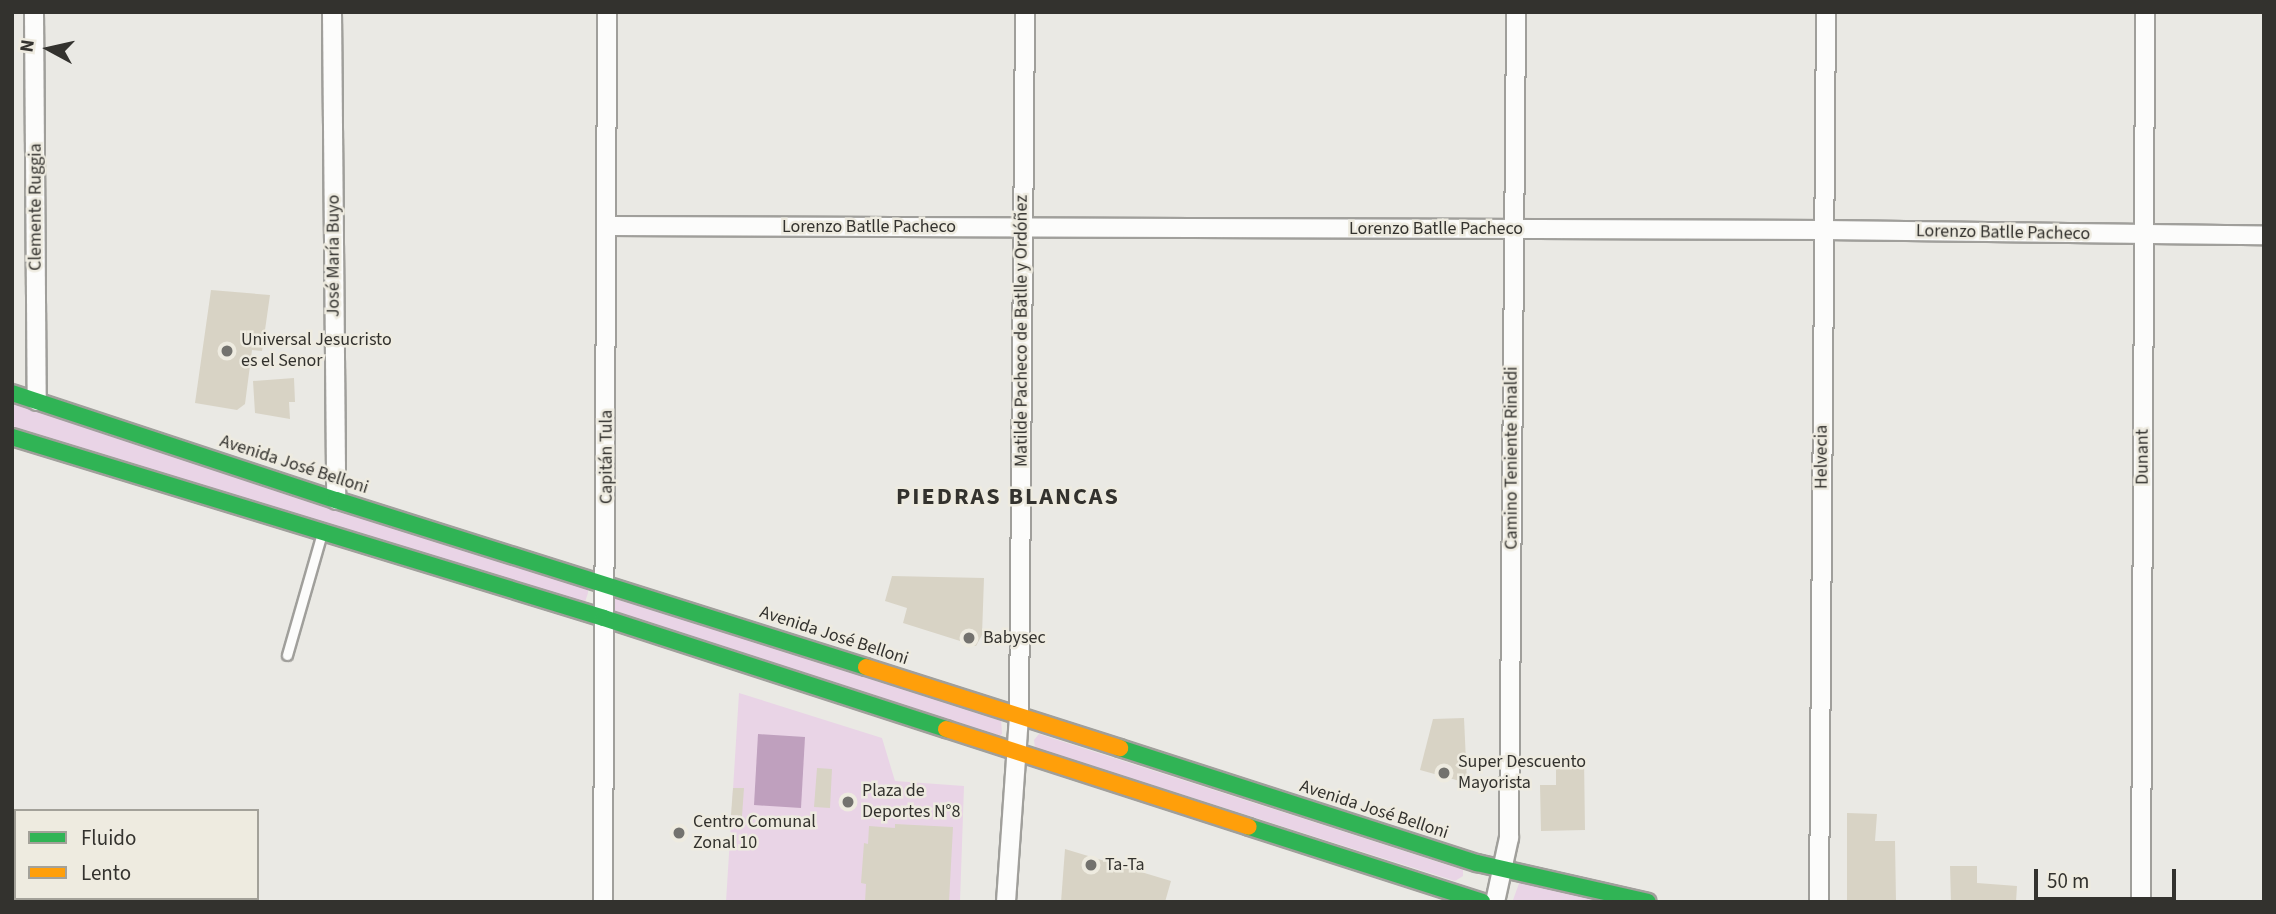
<!DOCTYPE html>
<meta charset="utf-8">
<style>
body{margin:0}
#map{position:relative;width:2276px;height:914px;overflow:hidden;background:#eae9e4;font-family:"Source Sans 3",sans-serif}
div>[style]{position:absolute}
.green>*{inset:0;background:#e9d4e6}
.water>*{inset:0;background:#bfa0be}
.building>*{inset:0;background:#d8d3c5}
.roads{filter:drop-shadow(2px 0 #a09f9b) drop-shadow(-2px 0 #a09f9b) drop-shadow(0 2px #a09f9b) drop-shadow(0 -2px #a09f9b)}
.lane>*{height:9px;margin:-4.5px;padding:0 4.5px;transform-origin:4.5px;border-radius:4.5px;background:#fcfcfb}
.street>*{height:18px;margin:-9px;padding:0 9px;transform-origin:9px;border-radius:9px;background:#fcfcfb}
.fast>*{height:16px;margin:-8px;padding:0 8px;transform-origin:8px;border-radius:8px;background:#30b455}
.slow>*{height:16px;margin:-8px;padding:0 8px;transform-origin:8px;border-radius:8px;background:#ff9f0a}
.dots>*{width:19px;height:19px;translate:-50% -50%;box-sizing:border-box;border:4px solid #eeebe0;border-radius:50%}
span{translate:-50% -50%;white-space:nowrap;text-align:center;line-height:1.15;-webkit-text-stroke:5px #eeebe0;paint-order:stroke}
.street-label{font-size:18px;color:#33322e}
.poi-label{font-size:18px;color:#33322e}
.left{translate:0 -50%;text-align:left}
.district-label{font-size:24px;color:#33322e;font-weight:700;letter-spacing:2px}
.frame{position:absolute;inset:0;border:14px solid #33322e;pointer-events:none}
.legend{position:absolute;left:14px;top:809px;width:245px;height:91px;box-sizing:border-box;background:#eeebe0;border:2px solid #a3a199;margin:0;padding:9px 12px;list-style:none;font-size:21px;color:#33322e}
.legend li{display:flex;align-items:center;gap:14px;height:35px}
.legend b{width:35px;border:2px solid #a3a199}
.north{position:absolute;left:14px;top:14px;width:70px;height:70px;-webkit-text-stroke:5px #eeebe0;paint-order:stroke;rotate:278deg;font-size:19px;font-weight:700;line-height:28px;text-align:center;color:#33322e}
.north::after{content:'';display:block;margin:auto;width:24px;height:32px;background:#33322e;clip-path:polygon(50% 0,100% 100%,50% 72%,0 100%)}
.scale{position:absolute;left:2034px;top:869px;width:142px;height:32px;box-sizing:border-box;border:4px solid #33322e;border-top:0;padding-left:9px;font-size:21px;line-height:24px;white-space:nowrap;color:#33322e;-webkit-text-stroke:5px #eeebe0;paint-order:stroke}
</style>
<div id="map">
<div class="green">
<div style="clip-path:polygon(12px 401px,588px 585px,588px 593px,585px 602px,12px 426px)"></div>
<div style="clip-path:polygon(613px 598px,1001px 719px,1002px 734px,996px 738px,613px 614px)"></div>
<div style="clip-path:polygon(739px 693px,882px 738px,895px 781px,964px 786px,960px 902px,726px 902px)"></div>
<div style="clip-path:polygon(1039px 734px,1463px 870px,1463px 876px,1455px 881px,1035px 748px,1034px 740px)"></div>
<div style="clip-path:polygon(1521px 878px,1622px 902px,1518px 902px,1513px 900px)"></div>
</div>
<div class="water">
<div style="clip-path:polygon(758px 734px,805px 737px,801px 808px,754px 805px)"></div>
</div>
<div class="building">
<div style="clip-path:polygon(211px 290px,270px 295px,262px 351px,252px 350px,245px 404px,237px 410px,195px 403px)"></div>
<div style="clip-path:polygon(294px 378px,295px 402px,289px 402px,290px 419px,255px 413px,253px 381px)"></div>
<div style="clip-path:polygon(892px 576px,984px 578px,982px 635px,976px 646px,903px 623px,907px 608px,885px 601px)"></div>
<div style="clip-path:polygon(1464px 718px,1467px 783px,1420px 770px,1433px 719px)"></div>
<div style="clip-path:polygon(1556px 757px,1584px 757px,1585px 830px,1541px 831px,1540px 785px,1556px 785px)"></div>
<div style="clip-path:polygon(817px 768px,832px 769px,830px 808px,814px 807px)"></div>
<div style="clip-path:polygon(733px 788px,744px 788px,742px 816px,731px 815px)"></div>
<div style="clip-path:polygon(1847px 813px,1877px 814px,1875px 841px,1895px 841px,1896px 902px,1847px 902px)"></div>
<div style="clip-path:polygon(895px 824px,953px 827px,949px 902px,865px 902px,866px 884px,861px 883px,864px 843px,868px 844px,869px 826px,895px 828px)"></div>
<div style="clip-path:polygon(1065px 849px,1171px 881px,1165px 902px,1061px 902px)"></div>
<div style="clip-path:polygon(1950px 866px,1977px 866px,1977px 883px,2017px 886px,2016px 902px,1951px 902px)"></div>
</div>
<div class="roads">
<div class="lane">
<div style="left:287px;top:655px;width:127px;rotate:-74deg"></div>
</div>
<div class="street">
<div style="left:34px;top:12px;width:389px;rotate:89.6deg"></div>
<div style="left:332px;top:12px;width:488px;rotate:89.5deg"></div>
<div style="left:608px;top:226px;width:1216px;rotate:0.19deg"></div>
<div style="left:1824px;top:230px;width:440px;rotate:0.7deg"></div>
<div style="left:12px;top:878px;width:4px;rotate:14deg"></div>
<div style="left:121px;top:898px;width:19px;rotate:12deg"></div>
<div style="left:603px;top:902px;width:890px;rotate:-89.74deg"></div>
<div style="left:1006px;top:902px;width:186px;rotate:-86deg"></div>
<div style="left:1019px;top:716px;width:704px;rotate:-89.51deg"></div>
<div style="left:1495px;top:902px;width:66px;rotate:-77.7deg"></div>
<div style="left:1509px;top:838px;width:826px;rotate:-89.51deg"></div>
<div style="left:1819px;top:902px;width:890px;rotate:-89.55deg"></div>
<div style="left:2141px;top:902px;width:890px;rotate:-89.74deg"></div>
</div>
<div class="fast">
<div style="left:12px;top:393px;width:341px;rotate:18.3deg"></div>
<div style="left:336px;top:500px;width:556px;rotate:17.49deg"></div>
<div style="left:12px;top:437px;width:619px;rotate:17deg"></div>
<div style="left:604px;top:618px;width:360px;rotate:18deg"></div>
<div style="left:1120px;top:748px;width:375px;rotate:17.9deg"></div>
<div style="left:1477px;top:863px;width:175px;rotate:12.8deg"></div>
<div style="left:1249px;top:827px;width:245px;rotate:17.8deg"></div>
</div>
<div class="slow">
<div style="left:866px;top:667px;width:267px;rotate:17.7deg"></div>
<div style="left:946px;top:729px;width:318px;rotate:17.9deg"></div>
</div>
</div>
<div class="dots">
<div style="left:227px;top:351px;background:#73726e"></div>
<div style="left:969px;top:638px;background:#73726e"></div>
<div style="left:1444px;top:773px;background:#73726e"></div>
<div style="left:848px;top:802px;background:#73726e"></div>
<div style="left:679px;top:833px;background:#73726e"></div>
<div style="left:1091px;top:865px;background:#73726e"></div>
</div>
<div class="street-label">
<span style="left:36px;top:207px;rotate:-90deg">Clemente Ruggia</span>
<span style="left:869px;top:227px">Lorenzo Batlle Pacheco</span>
<span style="left:1436px;top:229px">Lorenzo Batlle Pacheco</span>
<span style="left:2003px;top:233px;rotate:1deg">Lorenzo Batlle Pacheco</span>
<span style="left:334px;top:256px;rotate:-90deg">José María Buyo</span>
<span style="left:1022px;top:331px;rotate:-90deg">Matilde Pacheco de Batlle y Ordóñez</span>
<span style="left:607px;top:457px;rotate:-90deg">Capitán Tula</span>
<span style="left:1822px;top:457px;rotate:-90deg">Helvecia</span>
<span style="left:2143px;top:457px;rotate:-90deg">Dunant</span>
<span style="left:1512px;top:458px;rotate:-90deg">Camino Teniente Rinaldi</span>
<span style="left:294px;top:465px;rotate:18deg">Avenida José Belloni</span>
<span style="left:834px;top:636px;rotate:18deg">Avenida José Belloni</span>
<span style="left:1374px;top:810px;rotate:18deg">Avenida José Belloni</span>
</div>
<div class="poi-label">
<span class="left" style="left:241px;top:351px">Universal Jesucristo<br>es el Senor</span>
<span class="left" style="left:983px;top:638px">Babysec</span>
<span class="left" style="left:1458px;top:773px">Super Descuento<br>Mayorista</span>
<span class="left" style="left:862px;top:802px">Plaza de<br>Deportes N°8</span>
<span class="left" style="left:693px;top:833px">Centro Comunal<br>Zonal 10</span>
<span class="left" style="left:1105px;top:865px">Ta-Ta</span>
</div>
<div class="district-label">
<span style="left:1008px;top:497px">PIEDRAS BLANCAS</span>
</div>
<div class="frame"></div>
<ul class="legend">
<li><b style="height:9px;background:#30b455"></b>Fluido</li>
<li><b style="height:9px;background:#ff9f0a"></b>Lento</li>
</ul>
<div class="north">N</div>
<div class="scale">50 m</div>
</div>
